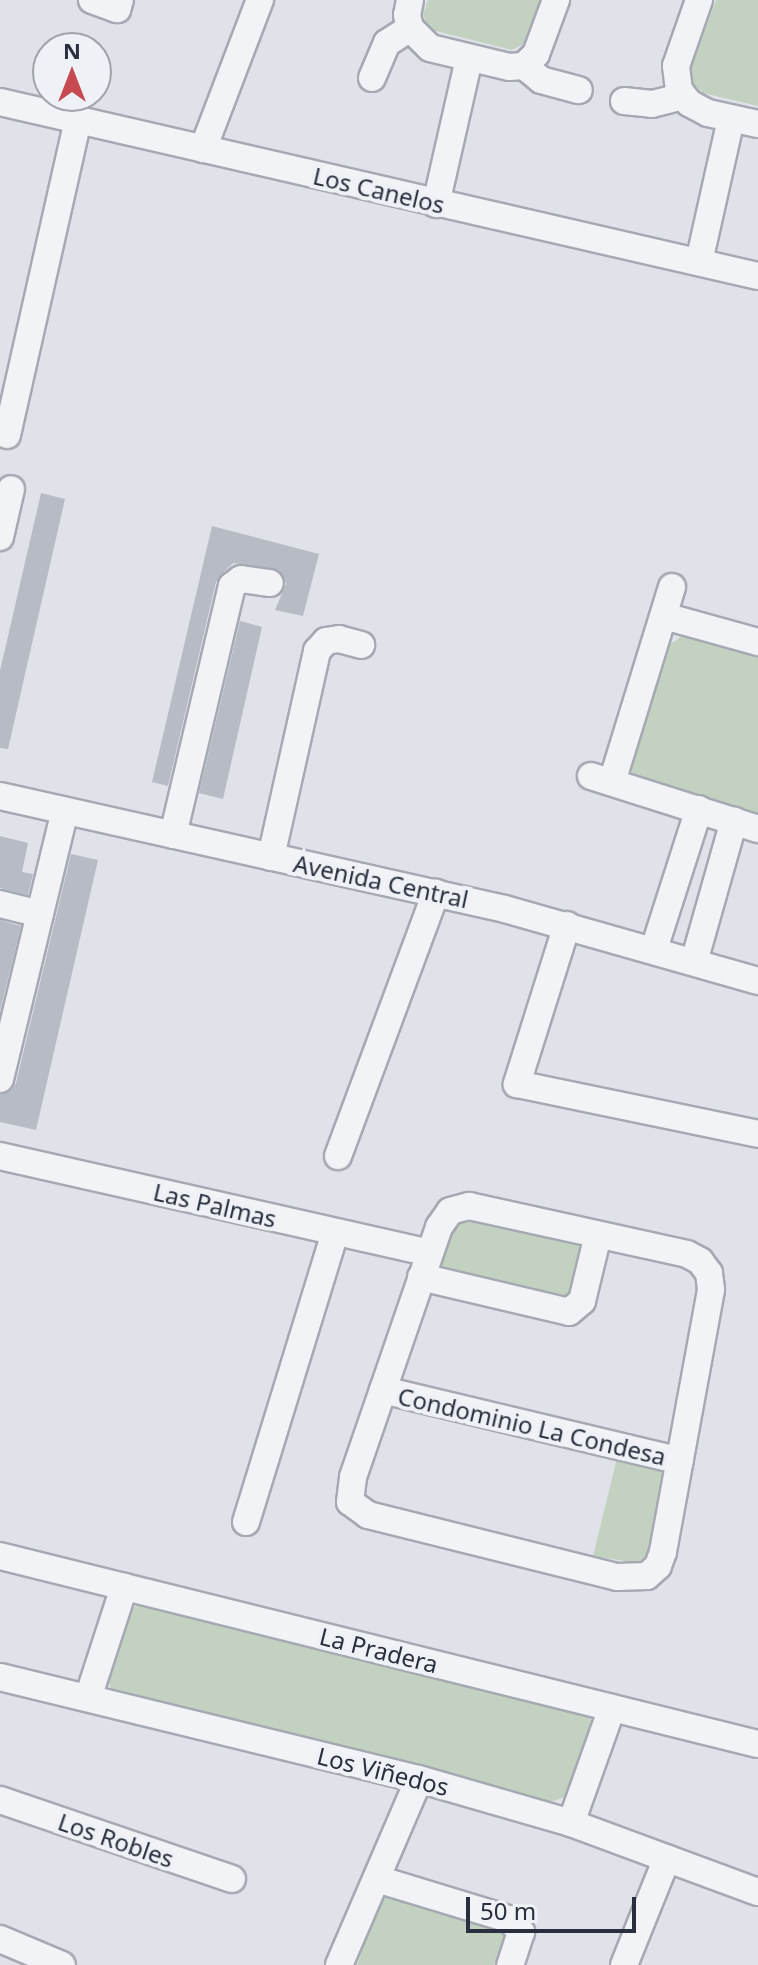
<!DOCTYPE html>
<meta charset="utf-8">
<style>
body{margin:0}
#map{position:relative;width:758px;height:1965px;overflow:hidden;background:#dfe2e8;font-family:"Noto Sans",sans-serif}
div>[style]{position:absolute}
.green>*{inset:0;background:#c3d1c1}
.building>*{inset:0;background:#b7bbc4}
.roads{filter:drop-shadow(2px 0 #a5a9b2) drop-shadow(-2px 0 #a5a9b2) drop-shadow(0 2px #a5a9b2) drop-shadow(0 -2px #a5a9b2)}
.minor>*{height:26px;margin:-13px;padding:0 13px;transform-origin:13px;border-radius:13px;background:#f2f3f6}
span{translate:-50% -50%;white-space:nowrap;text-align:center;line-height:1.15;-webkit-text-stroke:8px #eef1f5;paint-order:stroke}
.street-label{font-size:24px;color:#292f3e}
.north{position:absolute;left:32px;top:32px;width:80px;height:80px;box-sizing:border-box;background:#eef1f5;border:2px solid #9fa3ac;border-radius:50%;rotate:0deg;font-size:22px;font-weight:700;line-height:32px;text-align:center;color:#292f3e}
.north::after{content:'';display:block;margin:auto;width:28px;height:36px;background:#c74952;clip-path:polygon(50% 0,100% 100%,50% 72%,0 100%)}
.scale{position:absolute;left:466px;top:1897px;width:170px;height:36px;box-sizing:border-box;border:4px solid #292f3e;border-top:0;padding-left:10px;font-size:24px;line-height:28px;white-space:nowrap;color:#292f3e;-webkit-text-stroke:6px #eef1f5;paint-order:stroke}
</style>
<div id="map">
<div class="green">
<div style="clip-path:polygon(428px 0,540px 0,525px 43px,512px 50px,428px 29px,423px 14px)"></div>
<div style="clip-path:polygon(716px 0,758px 0,758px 106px,703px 93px,691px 81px,691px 69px)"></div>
<div style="clip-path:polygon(682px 636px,758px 656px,758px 816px,637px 778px,632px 772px,630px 761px,667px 646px)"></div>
<div style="clip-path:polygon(471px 1218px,577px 1242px,583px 1255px,572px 1303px,437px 1271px,453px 1222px)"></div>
<div style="clip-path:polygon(617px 1458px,666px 1468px,650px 1552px,637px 1563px,593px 1556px)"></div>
<div style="clip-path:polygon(142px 1598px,588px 1713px,593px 1726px,571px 1788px,564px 1797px,554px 1801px,540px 1802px,118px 1695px,110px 1687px,108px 1677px,128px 1615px)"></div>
<div style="clip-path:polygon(385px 1887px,507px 1931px,494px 1965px,357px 1965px)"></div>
</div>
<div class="building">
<div style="clip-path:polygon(41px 493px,65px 499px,8px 749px,0 748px,0 671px)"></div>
<div style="clip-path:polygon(212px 526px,319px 554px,303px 616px,275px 610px,286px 584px,279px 570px,233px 563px,222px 574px,216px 582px,168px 786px,152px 782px)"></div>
<div style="clip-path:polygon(240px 621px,262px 627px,223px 799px,199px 793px)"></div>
<div style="clip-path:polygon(0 836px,28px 843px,22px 872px,33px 874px,28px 895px,0 888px)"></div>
<div style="clip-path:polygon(71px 854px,98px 860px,36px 1130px,0 1122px,0 1095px,11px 1091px,16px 1083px)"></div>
<div style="clip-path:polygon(0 920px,21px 926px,0 1011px)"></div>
</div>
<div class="roads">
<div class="minor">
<div style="left:92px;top:0;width:27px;rotate:20deg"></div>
<div style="left:117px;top:9px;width:9px;rotate:-72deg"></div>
<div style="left:410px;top:0;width:15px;rotate:101deg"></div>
<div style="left:407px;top:15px;width:13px;rotate:77deg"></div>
<div style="left:410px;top:28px;width:28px;rotate:45deg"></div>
<div style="left:430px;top:48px;width:81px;rotate:13.5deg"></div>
<div style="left:509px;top:67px;width:15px;rotate:-4deg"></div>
<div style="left:699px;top:0;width:70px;rotate:109.2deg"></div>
<div style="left:676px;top:66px;width:24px;rotate:83deg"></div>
<div style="left:679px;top:90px;width:16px;rotate:52deg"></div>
<div style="left:689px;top:103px;width:21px;rotate:28deg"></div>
<div style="left:708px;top:113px;width:51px;rotate:12.4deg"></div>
<div style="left:524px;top:66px;width:17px;rotate:-45deg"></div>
<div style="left:536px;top:54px;width:58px;rotate:-69.7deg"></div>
<div style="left:524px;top:66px;width:22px;rotate:39deg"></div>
<div style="left:541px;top:80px;width:39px;rotate:15deg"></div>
<div style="left:372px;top:78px;width:38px;rotate:-67deg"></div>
<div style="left:387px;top:43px;width:27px;rotate:-33deg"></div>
<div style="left:624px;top:101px;width:28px;rotate:6deg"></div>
<div style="left:652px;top:104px;width:32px;rotate:-14deg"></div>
<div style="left:0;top:102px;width:778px;rotate:12.93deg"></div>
<div style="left:203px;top:149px;width:160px;rotate:-69.1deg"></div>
<div style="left:436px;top:204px;width:149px;rotate:-77.2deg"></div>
<div style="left:699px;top:262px;width:147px;rotate:-77.4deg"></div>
<div style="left:7px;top:435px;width:323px;rotate:-77.3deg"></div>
<div style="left:0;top:537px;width:49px;rotate:-77.1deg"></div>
<div style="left:664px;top:616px;width:98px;rotate:15.5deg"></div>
<div style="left:591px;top:776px;width:175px;rotate:17.6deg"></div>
<div style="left:612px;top:782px;width:204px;rotate:-72.9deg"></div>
<div style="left:0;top:796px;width:517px;rotate:12.61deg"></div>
<div style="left:505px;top:909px;width:263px;rotate:15.9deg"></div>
<div style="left:173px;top:835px;width:256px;rotate:-76.7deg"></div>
<div style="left:232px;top:586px;width:11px;rotate:-38deg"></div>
<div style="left:241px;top:579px;width:29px;rotate:8deg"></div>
<div style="left:271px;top:857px;width:211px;rotate:-77.4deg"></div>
<div style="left:317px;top:651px;width:13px;rotate:-48deg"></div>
<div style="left:326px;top:641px;width:13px;rotate:-9deg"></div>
<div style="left:339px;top:639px;width:23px;rotate:15deg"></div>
<div style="left:0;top:904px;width:41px;rotate:14deg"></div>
<div style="left:567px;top:925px;width:167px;rotate:107.5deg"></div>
<div style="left:517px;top:1084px;width:246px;rotate:11.7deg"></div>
<div style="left:654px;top:949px;width:147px;rotate:-72.2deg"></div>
<div style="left:694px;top:962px;width:147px;rotate:-74.2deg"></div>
<div style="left:0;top:1079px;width:276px;rotate:-76.4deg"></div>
<div style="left:0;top:1156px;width:440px;rotate:12.7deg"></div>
<div style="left:338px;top:1156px;width:281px;rotate:-69.6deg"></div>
<div style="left:469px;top:1206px;width:223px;rotate:12.4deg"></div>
<div style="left:687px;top:1254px;width:15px;rotate:28deg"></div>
<div style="left:700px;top:1261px;width:15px;rotate:53deg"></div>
<div style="left:709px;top:1273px;width:17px;rotate:83deg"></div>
<div style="left:711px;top:1290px;width:266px;rotate:100.4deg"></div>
<div style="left:663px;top:1552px;width:15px;rotate:110deg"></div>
<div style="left:658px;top:1566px;width:15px;rotate:138deg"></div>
<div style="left:647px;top:1576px;width:30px;rotate:178deg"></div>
<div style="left:617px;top:1577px;width:257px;rotate:-166deg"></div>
<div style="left:368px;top:1515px;width:22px;rotate:-144deg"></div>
<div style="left:350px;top:1502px;width:25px;rotate:-83deg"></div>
<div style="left:353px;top:1477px;width:264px;rotate:-71deg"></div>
<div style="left:439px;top:1227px;width:19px;rotate:-55deg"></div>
<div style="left:450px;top:1211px;width:20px;rotate:-15deg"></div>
<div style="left:421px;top:1277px;width:152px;rotate:13.3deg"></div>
<div style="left:569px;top:1312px;width:17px;rotate:-40deg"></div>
<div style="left:582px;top:1301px;width:68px;rotate:-76.4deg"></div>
<div style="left:383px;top:1390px;width:305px;rotate:13.4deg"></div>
<div style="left:246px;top:1522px;width:303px;rotate:-72.9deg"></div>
<div style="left:0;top:1556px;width:781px;rotate:13.93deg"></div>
<div style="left:0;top:1677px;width:431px;rotate:13.7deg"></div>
<div style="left:419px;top:1779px;width:158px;rotate:16.1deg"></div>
<div style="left:571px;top:1823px;width:199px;rotate:20.3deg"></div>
<div style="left:88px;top:1698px;width:117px;rotate:-72deg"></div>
<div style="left:0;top:1800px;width:245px;rotate:18.8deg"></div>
<div style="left:571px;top:1823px;width:122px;rotate:-70.4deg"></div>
<div style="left:377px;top:1879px;width:138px;rotate:16.9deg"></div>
<div style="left:509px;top:1919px;width:18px;rotate:47deg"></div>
<div style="left:521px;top:1932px;width:35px;rotate:108deg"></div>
<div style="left:0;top:1939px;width:67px;rotate:22.8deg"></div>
<div style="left:339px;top:1965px;width:202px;rotate:-66.7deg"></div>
<div style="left:624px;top:1965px;width:115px;rotate:-68.1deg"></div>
</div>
</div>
<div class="street-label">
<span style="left:379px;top:190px;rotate:13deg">Los Canelos</span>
<span style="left:381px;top:881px;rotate:12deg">Avenida Central</span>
<span style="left:215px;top:1205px;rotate:13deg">Las Palmas</span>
<span style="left:532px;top:1426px;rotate:13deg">Condominio La Condesa</span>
<span style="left:379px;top:1650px;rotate:14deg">La Pradera</span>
<span style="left:383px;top:1771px;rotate:14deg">Los Viñedos</span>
<span style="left:116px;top:1840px;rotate:19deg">Los Robles</span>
</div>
<div class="north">N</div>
<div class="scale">50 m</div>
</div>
